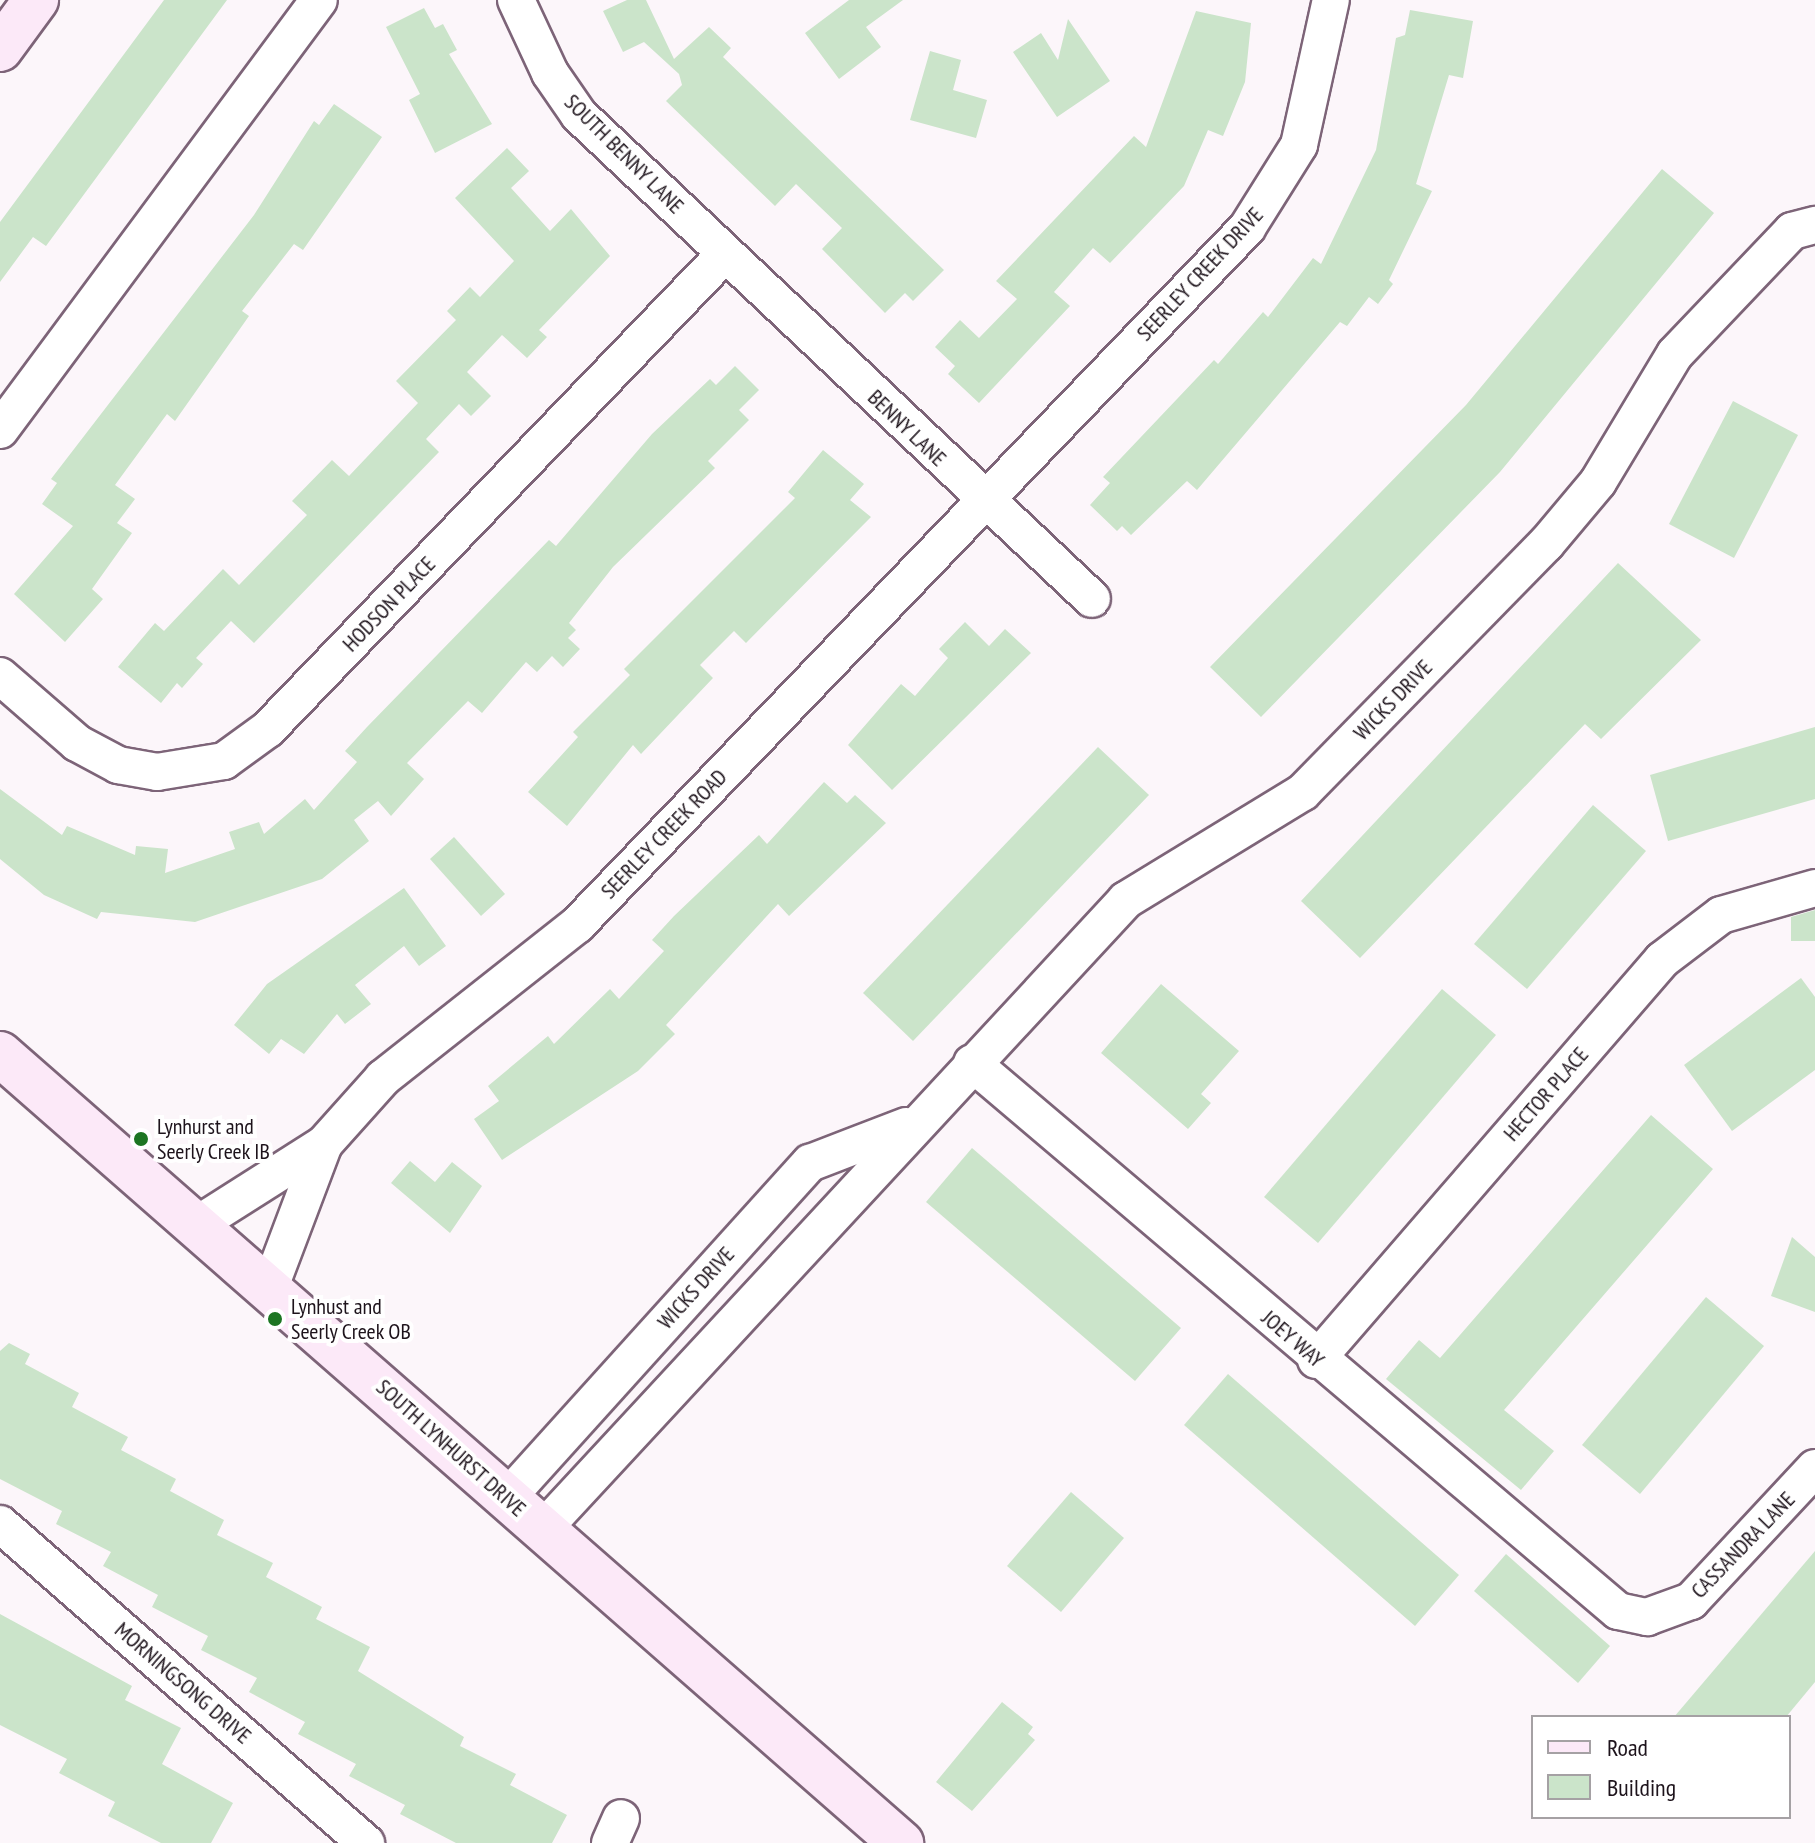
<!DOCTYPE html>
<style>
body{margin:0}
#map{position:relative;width:1815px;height:1843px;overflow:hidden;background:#fcf6fa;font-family:"PT Sans Narrow",sans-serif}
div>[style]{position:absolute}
.building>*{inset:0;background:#cbe4ca}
.roads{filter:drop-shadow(2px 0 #7d6478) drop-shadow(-2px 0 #7d6478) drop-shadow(0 2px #7d6478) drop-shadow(0 -2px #7d6478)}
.street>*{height:36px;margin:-18px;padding:0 18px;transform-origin:18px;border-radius:18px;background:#fff}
.secondary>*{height:44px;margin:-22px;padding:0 22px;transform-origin:22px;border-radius:22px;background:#fce9f8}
.dots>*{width:22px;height:22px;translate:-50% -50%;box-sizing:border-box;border:4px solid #fff;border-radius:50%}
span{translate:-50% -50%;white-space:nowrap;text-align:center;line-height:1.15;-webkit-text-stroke:8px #fff;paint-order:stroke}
.street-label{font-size:22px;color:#1d131b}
.poi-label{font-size:22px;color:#1d131b}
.left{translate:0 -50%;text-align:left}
.legend{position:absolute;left:1531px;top:1715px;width:260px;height:104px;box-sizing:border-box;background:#fff;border:2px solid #a5a1a4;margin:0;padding:10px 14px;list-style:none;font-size:24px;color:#1d131b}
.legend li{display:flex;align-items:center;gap:16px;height:40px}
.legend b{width:40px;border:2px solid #a5a1a4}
</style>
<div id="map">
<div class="building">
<div style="clip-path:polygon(164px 0,227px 0,46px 246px,33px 237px,0 282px,0 222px)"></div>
<div style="clip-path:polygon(627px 0,646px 0,674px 59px,709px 27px,731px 48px,723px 57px,944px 270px,913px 301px,905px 293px,885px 313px,822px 249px,842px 228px,796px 184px,775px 206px,666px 101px,682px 85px,679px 74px,644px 42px,623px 52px,603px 11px)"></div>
<div style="clip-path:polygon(849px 0,903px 0,866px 27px,881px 47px,839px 79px,805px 33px)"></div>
<div style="clip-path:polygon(424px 8px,435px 28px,443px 24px,457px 50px,449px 54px,492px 124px,435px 153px,409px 100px,420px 94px,386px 27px)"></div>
<div style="clip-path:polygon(1410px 10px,1473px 21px,1463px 78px,1449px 75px,1416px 184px,1432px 191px,1389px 280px,1393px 284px,1378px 304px,1369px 297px,1347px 326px,1340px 322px,1197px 490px,1187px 481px,1131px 535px,1122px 526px,1117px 531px,1090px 505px,1110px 483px,1103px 477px,1214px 360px,1218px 364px,1263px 312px,1268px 317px,1313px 258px,1321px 264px,1376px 150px,1396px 38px,1405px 35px)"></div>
<div style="clip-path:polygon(1196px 11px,1251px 23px,1245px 82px,1223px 136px,1208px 130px,1184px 186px,1110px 263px,1093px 248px,1054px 292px,1070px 306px,979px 403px,948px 374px,955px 366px,935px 347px,960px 320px,979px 338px,1017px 299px,996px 281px,1134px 136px,1146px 147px)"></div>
<div style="clip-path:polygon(1068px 19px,1110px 81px,1057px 117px,1013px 52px,1041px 33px,1058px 60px)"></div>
<div style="clip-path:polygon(930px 51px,961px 60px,953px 90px,987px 100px,976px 138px,910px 120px)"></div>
<div style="clip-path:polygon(334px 104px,382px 137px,303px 250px,294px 244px,242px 311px,249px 316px,175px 421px,167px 414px,115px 485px,135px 499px,117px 523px,132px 533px,92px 589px,103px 599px,65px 642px,14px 594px,73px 526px,42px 504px,57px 483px,51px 479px,254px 215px,314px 121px,319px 125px)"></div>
<div style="clip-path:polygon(507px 148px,529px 171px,511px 188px,550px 231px,571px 209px,610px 256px,539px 330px,547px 337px,527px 358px,502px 335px,467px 372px,491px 396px,471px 416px,459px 404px,426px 439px,439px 452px,254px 643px,231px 621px,196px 658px,203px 664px,182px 688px,177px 683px,161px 703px,118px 667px,155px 623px,164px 631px,223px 569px,239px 585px,307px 515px,292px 501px,332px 460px,349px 476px,418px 403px,396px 381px,456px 320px,447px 311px,470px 287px,480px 297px,514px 261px,455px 198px)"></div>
<div style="clip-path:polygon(1662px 169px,1714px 213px,1500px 472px,1261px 717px,1210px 667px,1466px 405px)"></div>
<div style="clip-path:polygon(735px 366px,759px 390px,739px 410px,749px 420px,708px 461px,715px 468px,613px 567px,569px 623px,576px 630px,568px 638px,580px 649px,563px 667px,552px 656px,537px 672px,526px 662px,482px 713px,468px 701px,407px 763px,424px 779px,391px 816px,378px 801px,354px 820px,369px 841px,322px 879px,195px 922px,101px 912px,97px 919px,44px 895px,0 859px,0 789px,62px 835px,67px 826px,135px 855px,136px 846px,168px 849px,165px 873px,235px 849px,229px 832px,259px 822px,264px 834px,305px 799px,314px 810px,357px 762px,345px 751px,367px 727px,549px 540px,556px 546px,652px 434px,710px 379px,716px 385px)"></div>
<div style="clip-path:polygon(1733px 401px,1798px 435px,1734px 558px,1669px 524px)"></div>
<div style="clip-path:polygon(823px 450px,864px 484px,850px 500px,871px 517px,746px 643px,734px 631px,700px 665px,713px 678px,641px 754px,633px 745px,567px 826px,528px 792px,578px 737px,573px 732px,630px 675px,624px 669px,795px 498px,788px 492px)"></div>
<div style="clip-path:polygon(1618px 563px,1701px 640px,1601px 739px,1585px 724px,1360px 958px,1301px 901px)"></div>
<div style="clip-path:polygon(965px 622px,989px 646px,1005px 629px,1031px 653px,892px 790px,848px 745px,901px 684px,915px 696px,948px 658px,939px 649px)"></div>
<div style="clip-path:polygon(1815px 727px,1815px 799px,1668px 841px,1650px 775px)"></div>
<div style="clip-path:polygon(1098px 747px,1149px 795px,913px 1041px,863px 993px)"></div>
<div style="clip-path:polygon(824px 782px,847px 803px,855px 795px,886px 823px,789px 916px,778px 904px,666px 1025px,675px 1034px,638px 1071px,502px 1160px,474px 1119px,499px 1101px,488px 1086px,548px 1036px,554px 1044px,610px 989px,619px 999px,664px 951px,652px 940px,674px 916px,759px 835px,767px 844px)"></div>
<div style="clip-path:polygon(1593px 805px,1646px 851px,1527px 989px,1474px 944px)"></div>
<div style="clip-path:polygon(454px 837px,505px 894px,481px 916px,430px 859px)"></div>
<div style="clip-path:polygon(404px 888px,446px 946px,419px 966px,404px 946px,355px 985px,371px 1004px,345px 1024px,337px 1014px,304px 1054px,281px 1039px,269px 1054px,234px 1025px,267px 984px)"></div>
<div style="clip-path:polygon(1815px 910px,1815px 941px,1791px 941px,1791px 917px)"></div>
<div style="clip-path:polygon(1801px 978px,1815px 997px,1815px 1070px,1732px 1131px,1684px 1065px)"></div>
<div style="clip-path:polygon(1161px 984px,1239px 1051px,1201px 1094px,1211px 1103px,1188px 1129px,1101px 1053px)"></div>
<div style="clip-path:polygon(1442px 989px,1496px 1035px,1318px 1243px,1264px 1197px)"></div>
<div style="clip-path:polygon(1651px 1115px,1713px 1169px,1504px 1410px,1554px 1451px,1521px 1490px,1386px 1379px,1419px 1340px,1440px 1358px)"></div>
<div style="clip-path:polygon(972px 1148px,1181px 1328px,1135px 1381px,926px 1202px)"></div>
<div style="clip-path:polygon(410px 1161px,435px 1182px,452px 1162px,482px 1186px,450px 1233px,391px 1183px)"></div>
<div style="clip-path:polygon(1792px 1237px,1815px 1257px,1815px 1312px,1771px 1296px)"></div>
<div style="clip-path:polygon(1706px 1297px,1764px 1346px,1640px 1494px,1582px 1445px)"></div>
<div style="clip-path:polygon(9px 1343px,30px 1354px,25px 1364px,79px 1393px,72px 1407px,128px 1437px,121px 1450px,176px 1479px,170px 1491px,224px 1520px,217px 1535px,273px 1563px,266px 1577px,322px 1607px,316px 1619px,370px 1647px,358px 1671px,464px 1737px,460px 1746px,516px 1774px,510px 1785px,567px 1815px,552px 1843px,456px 1843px,400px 1814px,405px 1805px,349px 1776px,356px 1764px,298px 1734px,305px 1722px,249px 1692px,257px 1678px,201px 1650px,208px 1636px,152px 1607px,158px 1595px,103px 1566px,111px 1552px,56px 1524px,62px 1511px,0 1479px,0 1351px)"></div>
<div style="clip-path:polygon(1228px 1374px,1459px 1575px,1415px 1626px,1184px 1425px)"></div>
<div style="clip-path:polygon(1071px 1492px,1124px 1538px,1061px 1612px,1007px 1566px)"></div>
<div style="clip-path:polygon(1815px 1551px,1815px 1682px,1786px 1717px,1674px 1717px)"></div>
<div style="clip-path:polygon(1506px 1554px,1610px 1646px,1578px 1683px,1474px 1591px)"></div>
<div style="clip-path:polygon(0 1614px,132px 1686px,125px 1700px,181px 1728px,162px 1764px,233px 1803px,211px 1843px,161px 1843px,108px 1816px,115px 1802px,59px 1773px,67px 1759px,0 1725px)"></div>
<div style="clip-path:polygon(1002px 1702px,1033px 1727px,1028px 1734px,1035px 1740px,972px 1811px,936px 1782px)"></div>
</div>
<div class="roads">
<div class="street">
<div style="left:516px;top:0;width:81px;rotate:65deg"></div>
<div style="left:550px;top:73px;width:51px;rotate:55.4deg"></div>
<div style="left:579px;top:115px;width:705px;rotate:43.33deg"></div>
<div style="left:0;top:430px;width:535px;rotate:-53.43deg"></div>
<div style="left:0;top:676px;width:102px;rotate:41deg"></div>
<div style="left:77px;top:743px;width:47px;rotate:28.2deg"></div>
<div style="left:118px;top:765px;width:40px;rotate:10deg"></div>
<div style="left:157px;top:772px;width:68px;rotate:-9.3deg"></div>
<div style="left:224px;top:761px;width:54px;rotate:-36deg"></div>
<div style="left:268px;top:729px;width:659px;rotate:-46.11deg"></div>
<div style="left:972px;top:1063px;width:847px;rotate:40.31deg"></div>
<div style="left:1618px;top:1611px;width:30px;rotate:12deg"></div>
<div style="left:1647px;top:1617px;width:47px;rotate:-20deg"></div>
<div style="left:1691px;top:1601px;width:182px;rotate:-47deg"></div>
<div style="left:198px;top:1224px;width:149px;rotate:-32.4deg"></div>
<div style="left:324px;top:1144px;width:89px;rotate:-48.2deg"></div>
<div style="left:383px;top:1078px;width:247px;rotate:-38.3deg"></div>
<div style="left:577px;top:925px;width:967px;rotate:-46.13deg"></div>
<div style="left:1247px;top:228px;width:98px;rotate:-57.9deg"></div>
<div style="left:1299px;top:145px;width:148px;rotate:-77.6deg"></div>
<div style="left:270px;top:1287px;width:153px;rotate:-69.3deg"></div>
<div style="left:1316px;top:1360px;width:529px;rotate:-49.14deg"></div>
<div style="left:1662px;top:960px;width:74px;rotate:-37.3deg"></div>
<div style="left:1721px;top:915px;width:98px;rotate:-16deg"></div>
<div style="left:507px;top:1498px;width:452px;rotate:-47.9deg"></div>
<div style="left:810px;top:1163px;width:103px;rotate:-21.1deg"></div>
<div style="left:0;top:1524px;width:486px;rotate:41.1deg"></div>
<div style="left:543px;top:1529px;width:858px;rotate:-47.17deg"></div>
<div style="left:1126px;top:900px;width:207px;rotate:-31.4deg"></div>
<div style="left:1303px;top:792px;width:347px;rotate:-45.6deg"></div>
<div style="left:1546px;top:544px;width:81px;rotate:-50deg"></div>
<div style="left:1598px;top:482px;width:149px;rotate:-59deg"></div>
<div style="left:1675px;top:354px;width:170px;rotate:-46.4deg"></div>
<div style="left:1792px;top:231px;width:24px;rotate:-15deg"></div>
<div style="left:610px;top:1843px;width:27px;rotate:-66deg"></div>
</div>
<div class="secondary">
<div style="left:0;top:49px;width:61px;rotate:-53.7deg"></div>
<div style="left:0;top:1054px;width:1198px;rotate:41.21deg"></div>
</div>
</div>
<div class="dots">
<div style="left:141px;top:1139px;background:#1c7522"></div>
<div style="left:275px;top:1319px;background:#1c7522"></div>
</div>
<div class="street-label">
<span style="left:624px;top:154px;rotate:45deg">SOUTH BENNY LANE</span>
<span style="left:1200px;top:274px;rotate:-47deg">SEERLEY CREEK DRIVE</span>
<span style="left:907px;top:428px;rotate:44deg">BENNY LANE</span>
<span style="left:389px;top:604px;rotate:-46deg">HODSON PLACE</span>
<span style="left:1393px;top:700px;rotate:-46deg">WICKS DRIVE</span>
<span style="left:664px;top:834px;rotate:-46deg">SEERLEY CREEK ROAD</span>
<span style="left:1546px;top:1094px;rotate:-49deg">HECTOR PLACE</span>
<span style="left:696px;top:1288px;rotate:-48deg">WICKS DRIVE</span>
<span style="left:1293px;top:1339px;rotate:41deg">JOEY WAY</span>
<span style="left:451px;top:1448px;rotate:42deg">SOUTH LYNHURST DRIVE</span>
<span style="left:1743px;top:1545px;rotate:-46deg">CASSANDRA LANE</span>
<span style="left:183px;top:1683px;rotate:41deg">MORNINGSONG DRIVE</span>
</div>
<div class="poi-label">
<span class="left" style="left:157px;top:1139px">Lynhurst and<br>Seerly Creek IB</span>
<span class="left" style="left:291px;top:1319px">Lynhust and<br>Seerly Creek OB</span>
</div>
<ul class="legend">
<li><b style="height:10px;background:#fce9f8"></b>Road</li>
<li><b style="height:22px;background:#cbe4ca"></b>Building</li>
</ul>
</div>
